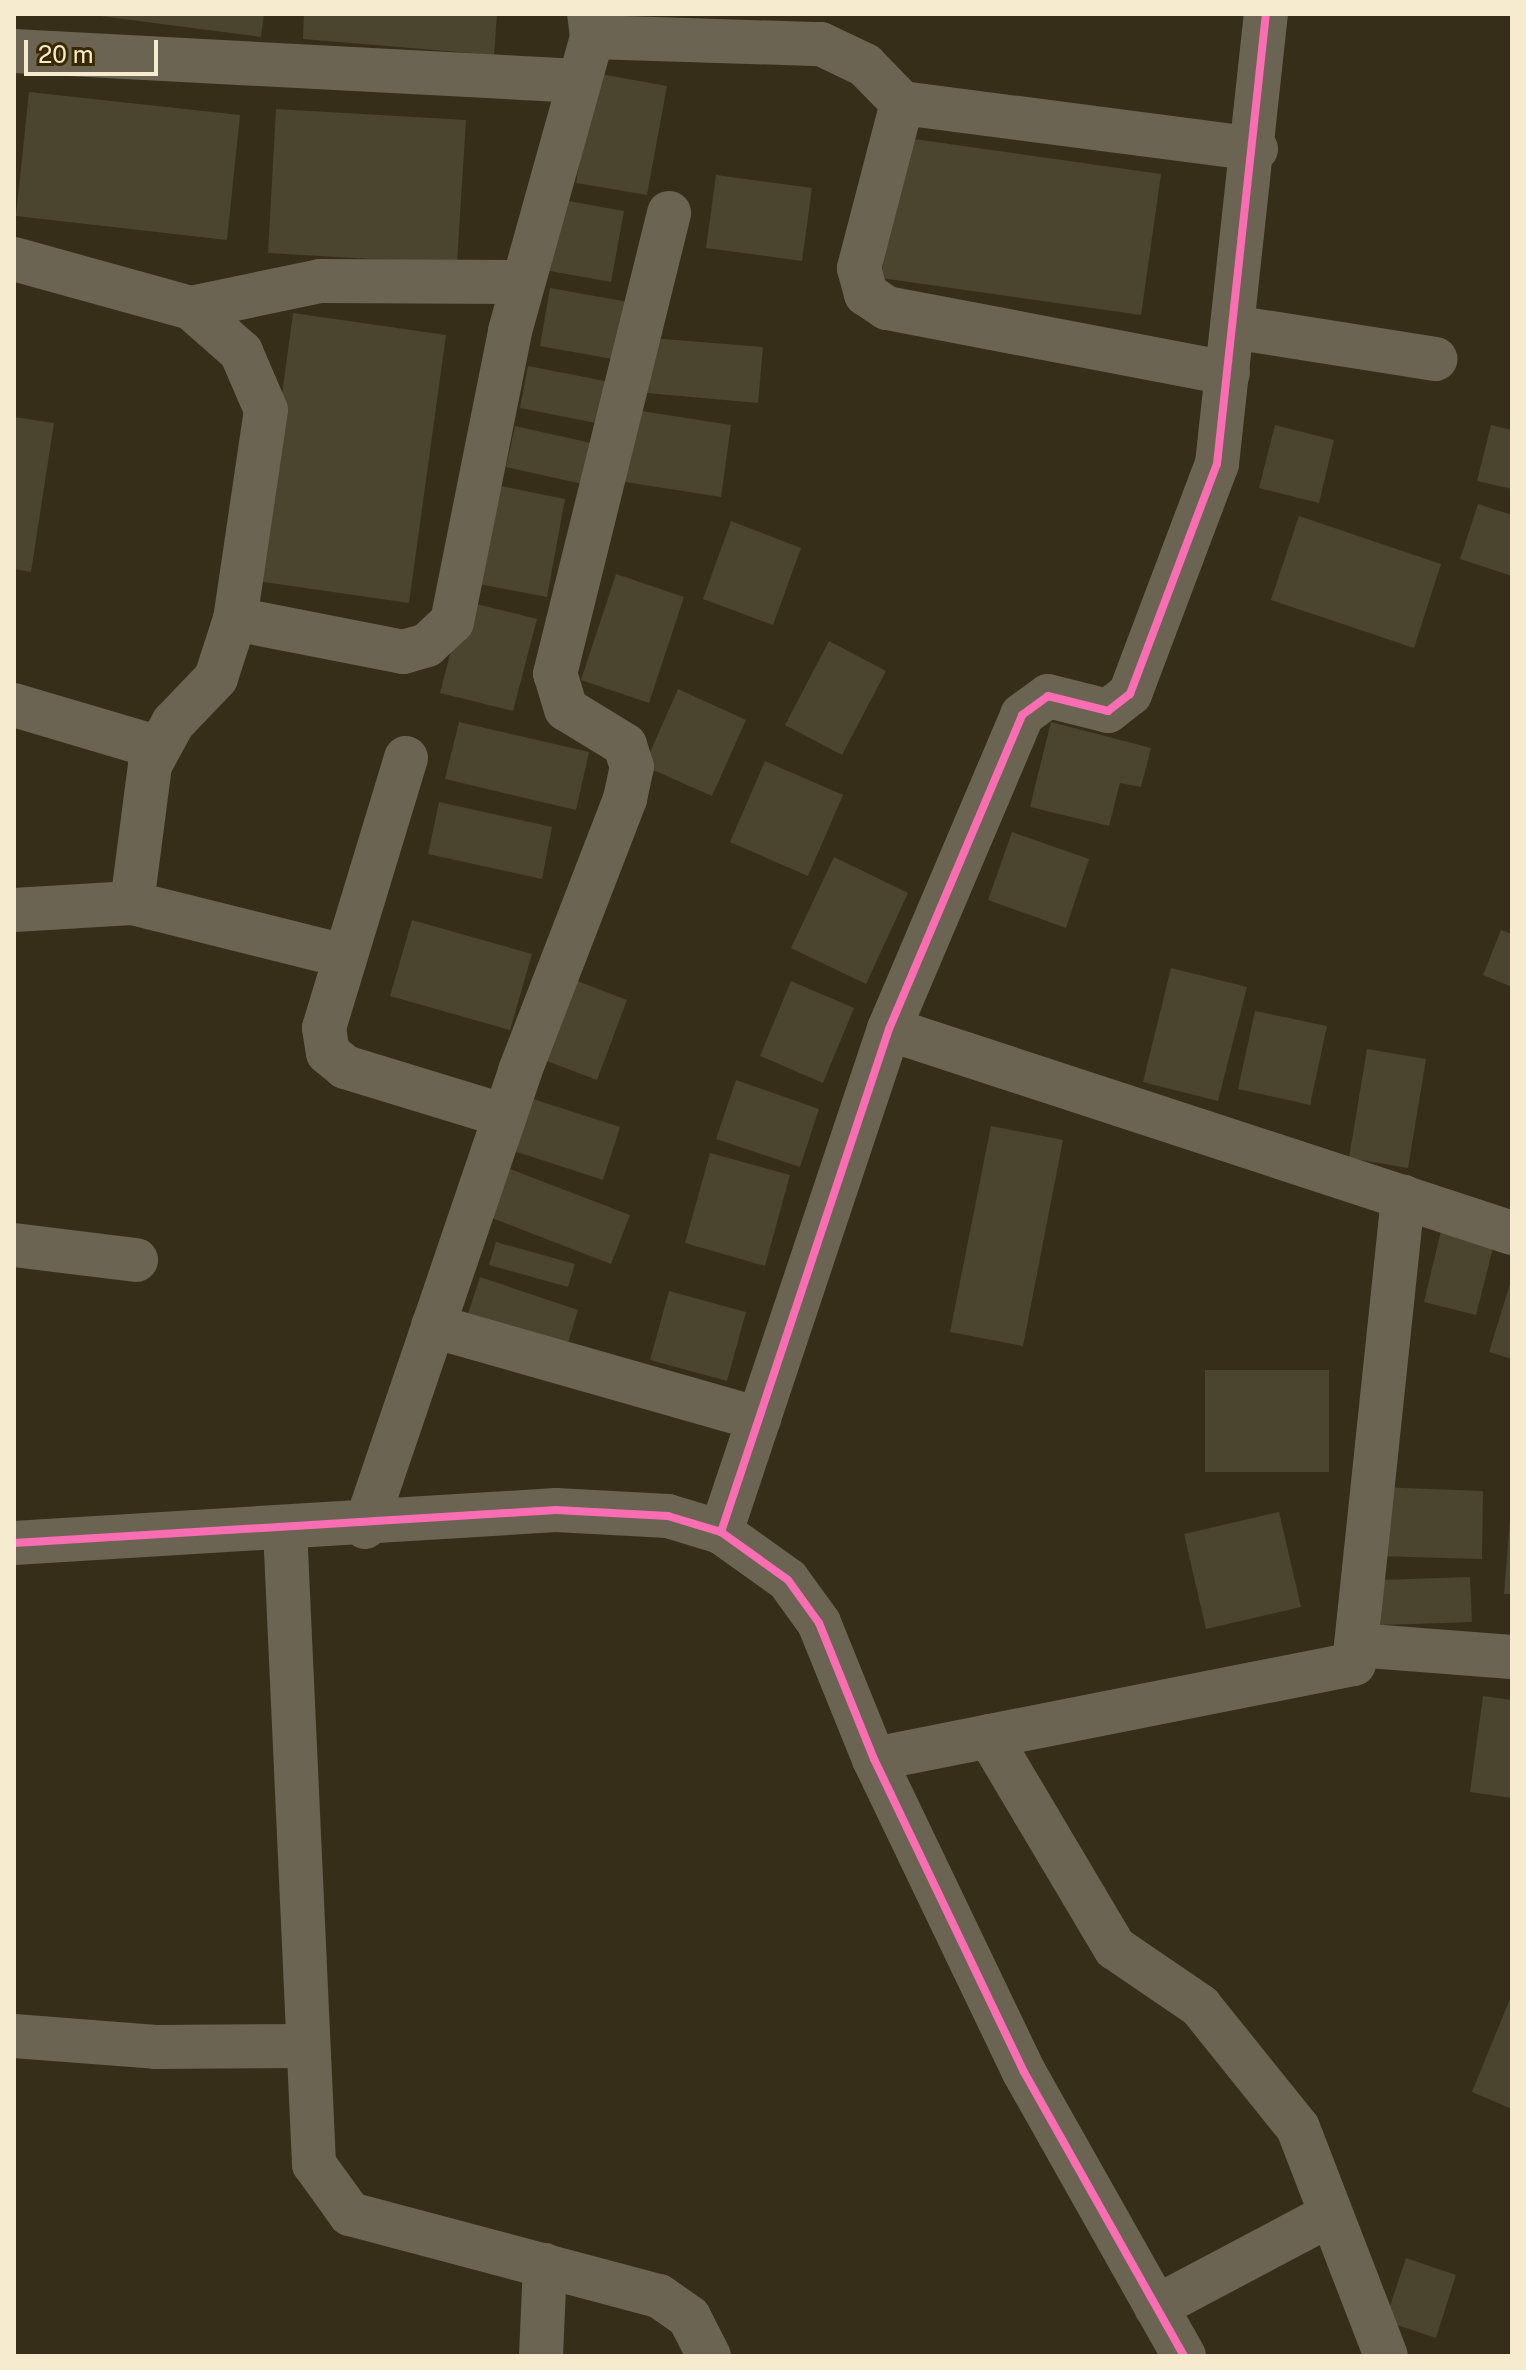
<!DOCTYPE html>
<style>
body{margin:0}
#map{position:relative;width:1526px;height:2370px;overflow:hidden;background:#362e19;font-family:"Public Sans",sans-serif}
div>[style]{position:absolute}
.building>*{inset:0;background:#4b442f}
.street>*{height:44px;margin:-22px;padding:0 22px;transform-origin:22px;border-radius:22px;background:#6c6452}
.cycleway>*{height:8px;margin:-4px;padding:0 4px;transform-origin:4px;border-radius:4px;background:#f96db3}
span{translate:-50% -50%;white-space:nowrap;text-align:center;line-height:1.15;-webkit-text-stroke:6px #392901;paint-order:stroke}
.frame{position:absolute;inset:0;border:16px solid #f6eacf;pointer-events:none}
.scale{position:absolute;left:24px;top:40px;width:134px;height:36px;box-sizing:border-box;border:4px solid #f6eacf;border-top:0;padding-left:10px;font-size:24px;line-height:28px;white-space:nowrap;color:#f6eacf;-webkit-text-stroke:6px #392901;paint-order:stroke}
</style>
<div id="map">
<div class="building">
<div style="clip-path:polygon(85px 14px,264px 14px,261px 37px)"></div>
<div style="clip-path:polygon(304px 14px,497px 14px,494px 55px,303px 39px)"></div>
<div style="clip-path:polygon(595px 73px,667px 86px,647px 195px,576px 183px)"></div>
<div style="clip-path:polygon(29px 92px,240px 115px,227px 240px,16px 216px)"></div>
<div style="clip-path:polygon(276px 109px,466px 120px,457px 264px,268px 253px)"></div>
<div style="clip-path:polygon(900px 137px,1161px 174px,1141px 315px,881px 278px)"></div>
<div style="clip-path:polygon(716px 175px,812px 188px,802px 261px,706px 248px)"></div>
<div style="clip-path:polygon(563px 200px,624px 211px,611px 282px,550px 271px)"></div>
<div style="clip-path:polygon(550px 288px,628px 302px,618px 360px,540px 346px)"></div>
<div style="clip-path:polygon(293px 313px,446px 335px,409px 603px,257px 581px)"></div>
<div style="clip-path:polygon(651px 338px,763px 347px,758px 403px,647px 393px)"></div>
<div style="clip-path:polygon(528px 366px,615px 383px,606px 425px,520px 408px)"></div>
<div style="clip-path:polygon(635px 410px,731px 425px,721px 497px,625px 482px)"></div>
<div style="clip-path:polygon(14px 417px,54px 423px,31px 572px,14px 569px)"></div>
<div style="clip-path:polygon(1275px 425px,1334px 440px,1319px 503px,1259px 488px)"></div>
<div style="clip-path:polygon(1491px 425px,1512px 430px,1512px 489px,1477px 481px)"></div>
<div style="clip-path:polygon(515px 426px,600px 445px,592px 486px,506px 467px)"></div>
<div style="clip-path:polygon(491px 484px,565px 499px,547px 597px,473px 583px)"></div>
<div style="clip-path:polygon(1478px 504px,1512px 515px,1512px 576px,1460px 559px)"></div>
<div style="clip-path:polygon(1299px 516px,1441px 564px,1414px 648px,1271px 600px)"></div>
<div style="clip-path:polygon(731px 521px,801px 548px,773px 625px,703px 599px)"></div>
<div style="clip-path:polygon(616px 574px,684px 597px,649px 703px,581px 680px)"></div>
<div style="clip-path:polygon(464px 601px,537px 619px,513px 711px,440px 693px)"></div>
<div style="clip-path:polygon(829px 641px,886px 671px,842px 755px,785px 725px)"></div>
<div style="clip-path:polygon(678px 689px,746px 720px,712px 796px,644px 766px)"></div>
<div style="clip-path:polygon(459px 722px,589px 752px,576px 810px,445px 779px)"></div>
<div style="clip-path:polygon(1051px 722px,1151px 748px,1141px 787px,1120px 783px,1109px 826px,1030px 807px)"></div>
<div style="clip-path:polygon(765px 761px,843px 795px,808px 876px,730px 842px)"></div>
<div style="clip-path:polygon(439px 802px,552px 827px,542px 879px,428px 854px)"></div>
<div style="clip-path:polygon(1012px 832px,1089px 859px,1066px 928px,988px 900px)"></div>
<div style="clip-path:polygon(834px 857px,908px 893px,866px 984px,791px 948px)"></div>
<div style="clip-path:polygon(412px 920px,532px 954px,510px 1030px,390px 996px)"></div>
<div style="clip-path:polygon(1501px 930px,1512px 934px,1512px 987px,1483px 975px)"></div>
<div style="clip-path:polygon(1171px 968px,1247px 987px,1218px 1101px,1143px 1082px)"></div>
<div style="clip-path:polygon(567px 977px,627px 1000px,597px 1080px,536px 1057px)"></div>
<div style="clip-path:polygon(791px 981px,854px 1008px,823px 1083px,760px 1056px)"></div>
<div style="clip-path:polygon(1255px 1011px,1327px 1026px,1310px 1105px,1238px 1089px)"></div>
<div style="clip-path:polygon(1367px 1049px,1426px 1059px,1408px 1168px,1349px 1158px)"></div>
<div style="clip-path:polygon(736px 1080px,819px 1109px,800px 1167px,716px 1139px)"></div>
<div style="clip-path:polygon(530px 1098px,620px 1127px,603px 1180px,514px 1151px)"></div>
<div style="clip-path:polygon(991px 1126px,1063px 1140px,1023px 1346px,950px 1332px)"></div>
<div style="clip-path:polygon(710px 1153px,790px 1175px,765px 1266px,685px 1243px)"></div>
<div style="clip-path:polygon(510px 1169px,630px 1215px,611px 1264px,492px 1218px)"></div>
<div style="clip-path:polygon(1441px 1231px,1494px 1244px,1476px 1315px,1424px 1302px)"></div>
<div style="clip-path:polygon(496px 1242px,575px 1264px,568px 1287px,489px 1265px)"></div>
<div style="clip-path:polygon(480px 1277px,578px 1310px,565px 1353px,466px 1320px)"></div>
<div style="clip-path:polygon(1511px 1281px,1512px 1281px,1512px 1359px,1489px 1352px)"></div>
<div style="clip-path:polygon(669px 1291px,746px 1312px,727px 1381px,650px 1360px)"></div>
<div style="clip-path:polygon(1205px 1370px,1329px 1370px,1329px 1472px,1205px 1472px)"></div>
<div style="clip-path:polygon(1377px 1487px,1483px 1491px,1482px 1559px,1375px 1556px)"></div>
<div style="clip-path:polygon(1279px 1512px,1301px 1607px,1206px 1629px,1184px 1534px)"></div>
<div style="clip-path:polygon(1510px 1519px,1512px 1519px,1512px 1594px,1504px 1594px)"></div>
<div style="clip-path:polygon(1470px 1577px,1472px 1622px,1381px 1625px,1379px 1580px)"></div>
<div style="clip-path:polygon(1483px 1696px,1512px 1700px,1512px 1798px,1470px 1792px)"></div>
<div style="clip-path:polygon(1512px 1994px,1512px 2109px,1472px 2092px)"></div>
<div style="clip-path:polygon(1406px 2258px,1456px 2275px,1436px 2338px,1385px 2321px)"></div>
</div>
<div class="street">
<div style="left:592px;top:37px;width:229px;rotate:1.8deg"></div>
<div style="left:821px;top:44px;width:49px;rotate:25.5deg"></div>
<div style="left:865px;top:65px;width:53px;rotate:45.8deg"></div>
<div style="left:902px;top:103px;width:357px;rotate:7.4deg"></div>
<div style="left:14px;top:51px;width:566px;rotate:3.04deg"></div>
<div style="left:902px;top:103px;width:171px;rotate:104.6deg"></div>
<div style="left:859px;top:268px;width:27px;rotate:75deg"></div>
<div style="left:866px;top:294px;width:25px;rotate:34deg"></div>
<div style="left:887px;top:308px;width:347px;rotate:10.8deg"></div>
<div style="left:14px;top:259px;width:184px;rotate:15.5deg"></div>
<div style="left:191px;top:308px;width:67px;rotate:41.3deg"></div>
<div style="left:241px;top:352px;width:63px;rotate:66.7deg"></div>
<div style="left:266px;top:410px;width:211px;rotate:98.4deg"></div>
<div style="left:235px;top:619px;width:62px;rotate:107.9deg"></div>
<div style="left:216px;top:678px;width:62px;rotate:133.7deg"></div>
<div style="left:173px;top:723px;width:48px;rotate:118.7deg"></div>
<div style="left:150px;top:765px;width:139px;rotate:97.4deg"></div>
<div style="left:132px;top:903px;width:219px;rotate:14deg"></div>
<div style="left:191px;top:308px;width:132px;rotate:-11.8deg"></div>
<div style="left:320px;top:281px;width:203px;rotate:0.3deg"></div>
<div style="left:1233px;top:327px;width:205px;rotate:9deg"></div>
<div style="left:235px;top:619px;width:171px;rotate:11.1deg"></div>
<div style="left:403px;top:652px;width:25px;rotate:-16deg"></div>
<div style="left:427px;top:645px;width:34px;rotate:-43deg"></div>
<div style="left:452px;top:622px;width:297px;rotate:-78.7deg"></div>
<div style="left:510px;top:331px;width:305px;rotate:-74.4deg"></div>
<div style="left:592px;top:37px;width:23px;rotate:-97deg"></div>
<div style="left:14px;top:705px;width:151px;rotate:16.5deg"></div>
<div style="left:406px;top:758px;width:282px;rotate:106.9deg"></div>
<div style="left:324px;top:1028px;width:25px;rotate:81deg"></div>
<div style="left:328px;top:1053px;width:22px;rotate:39deg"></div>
<div style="left:345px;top:1067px;width:167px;rotate:17deg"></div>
<div style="left:14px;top:910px;width:118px;rotate:-3.4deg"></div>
<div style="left:889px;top:1029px;width:656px;rotate:18.13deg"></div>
<div style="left:14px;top:1245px;width:123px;rotate:7deg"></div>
<div style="left:433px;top:1326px;width:339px;rotate:15.9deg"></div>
<div style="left:365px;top:1527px;width:482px;rotate:-71.2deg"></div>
<div style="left:520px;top:1071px;width:292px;rotate:-68.9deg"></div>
<div style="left:625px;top:799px;width:33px;rotate:-78deg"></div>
<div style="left:632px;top:767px;width:23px;rotate:-108deg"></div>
<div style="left:625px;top:745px;width:69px;rotate:-148.6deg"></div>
<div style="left:566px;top:709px;width:37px;rotate:-107deg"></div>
<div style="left:555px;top:674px;width:475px;rotate:-76.1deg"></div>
<div style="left:285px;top:1528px;width:637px;rotate:87.39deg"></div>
<div style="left:314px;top:2164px;width:62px;rotate:54.2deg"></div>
<div style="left:350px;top:2214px;width:320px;rotate:14.9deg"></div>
<div style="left:659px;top:2296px;width:37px;rotate:35deg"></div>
<div style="left:689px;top:2317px;width:44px;rotate:62.9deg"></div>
<div style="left:721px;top:1532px;width:530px;rotate:-71.53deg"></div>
<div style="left:889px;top:1029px;width:341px;rotate:-67deg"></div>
<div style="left:1022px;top:715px;width:32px;rotate:-36deg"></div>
<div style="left:1048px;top:696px;width:62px;rotate:14deg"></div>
<div style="left:1108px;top:711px;width:28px;rotate:-38deg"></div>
<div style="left:1130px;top:694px;width:246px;rotate:-69.3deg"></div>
<div style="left:1217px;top:464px;width:453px;rotate:-83.8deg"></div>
<div style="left:14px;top:1543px;width:543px;rotate:-3.48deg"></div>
<div style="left:556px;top:1510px;width:112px;rotate:3.1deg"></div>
<div style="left:668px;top:1516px;width:55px;rotate:16.8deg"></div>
<div style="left:721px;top:1532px;width:82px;rotate:35.6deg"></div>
<div style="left:788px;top:1580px;width:53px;rotate:54.2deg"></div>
<div style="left:819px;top:1623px;width:147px;rotate:68deg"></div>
<div style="left:874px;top:1759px;width:347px;rotate:64.4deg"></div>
<div style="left:1024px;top:2072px;width:326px;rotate:60.6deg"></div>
<div style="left:1356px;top:1645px;width:156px;rotate:4.4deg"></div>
<div style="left:989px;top:1736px;width:247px;rotate:59.3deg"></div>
<div style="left:1115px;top:1948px;width:103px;rotate:34.3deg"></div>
<div style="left:1200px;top:2006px;width:156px;rotate:51.2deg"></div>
<div style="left:1298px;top:2128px;width:244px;rotate:68.9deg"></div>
<div style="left:874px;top:1759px;width:489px;rotate:-11.2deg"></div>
<div style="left:1354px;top:1664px;width:470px;rotate:-84deg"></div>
<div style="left:14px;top:2036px;width:142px;rotate:4.4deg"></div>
<div style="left:156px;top:2047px;width:152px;rotate:-0.4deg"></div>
<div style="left:1156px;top:2307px;width:195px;rotate:-27.9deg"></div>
<div style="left:541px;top:2356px;width:91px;rotate:-87.5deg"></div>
</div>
<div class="cycleway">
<div style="left:721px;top:1532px;width:530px;rotate:-71.53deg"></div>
<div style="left:889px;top:1029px;width:341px;rotate:-67deg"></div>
<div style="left:1022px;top:715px;width:32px;rotate:-36deg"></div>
<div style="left:1048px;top:696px;width:62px;rotate:14deg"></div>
<div style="left:1108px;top:711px;width:28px;rotate:-38deg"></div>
<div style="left:1130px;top:694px;width:246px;rotate:-69.3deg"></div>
<div style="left:1217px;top:464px;width:453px;rotate:-83.8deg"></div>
<div style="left:14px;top:1543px;width:543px;rotate:-3.48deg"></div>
<div style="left:556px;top:1510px;width:112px;rotate:3.1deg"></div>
<div style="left:668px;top:1516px;width:55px;rotate:16.8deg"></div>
<div style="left:721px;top:1532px;width:82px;rotate:35.6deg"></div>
<div style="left:788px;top:1580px;width:53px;rotate:54.2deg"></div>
<div style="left:819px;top:1623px;width:147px;rotate:68deg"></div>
<div style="left:874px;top:1759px;width:347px;rotate:64.4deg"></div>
<div style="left:1024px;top:2072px;width:326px;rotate:60.6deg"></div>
</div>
<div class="frame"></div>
<div class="scale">20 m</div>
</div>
